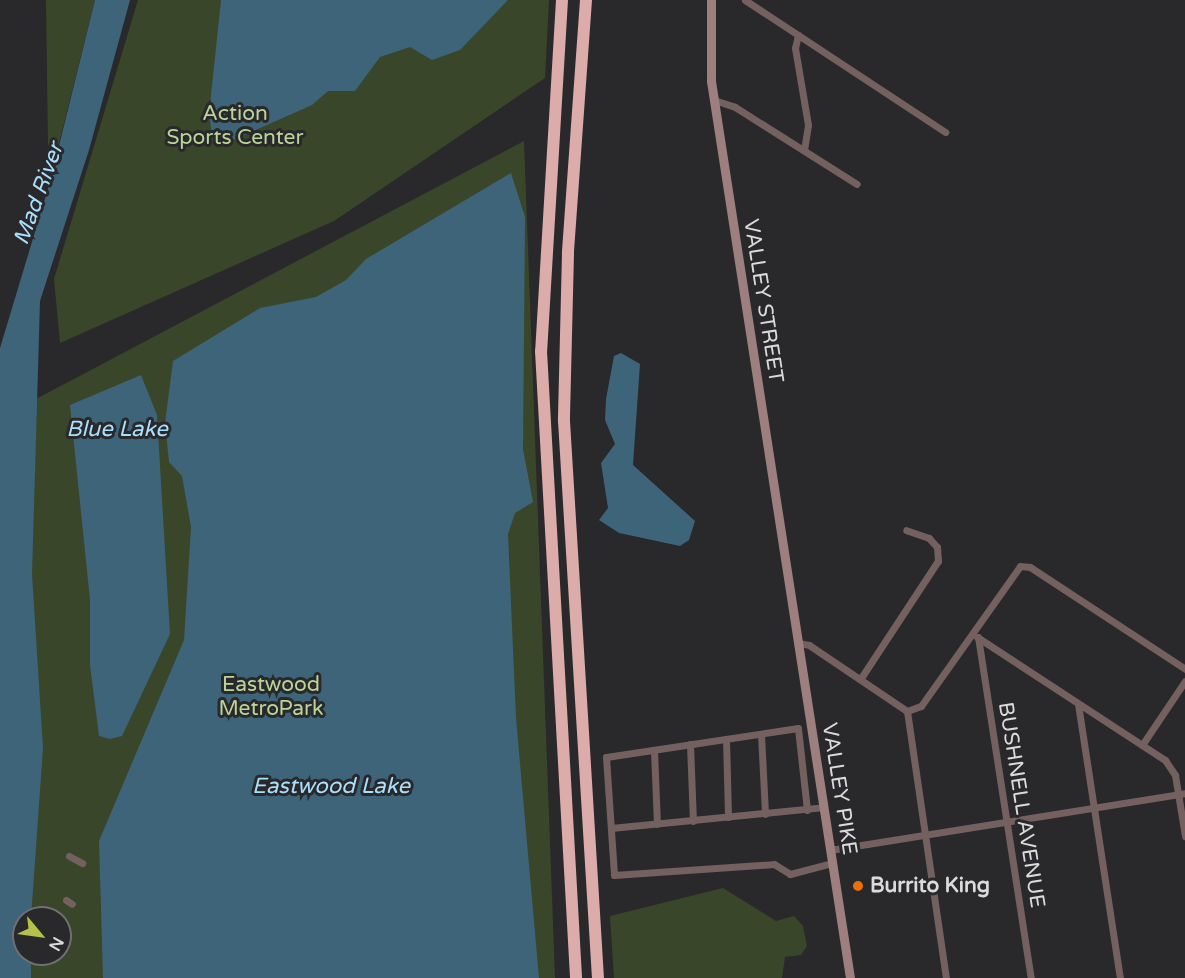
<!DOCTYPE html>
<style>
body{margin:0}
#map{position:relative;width:1185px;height:978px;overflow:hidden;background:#29282b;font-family:"Varela Round",sans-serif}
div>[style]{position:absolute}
.green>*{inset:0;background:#3a462a}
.water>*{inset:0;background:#3d6478}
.street>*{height:7px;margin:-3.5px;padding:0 3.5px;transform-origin:3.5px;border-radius:3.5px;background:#73605f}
.secondary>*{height:9px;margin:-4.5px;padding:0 4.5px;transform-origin:4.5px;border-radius:4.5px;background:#9d7f7d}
.highway>*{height:12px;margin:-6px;padding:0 6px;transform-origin:6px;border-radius:6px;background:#dbaca9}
.dots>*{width:16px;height:16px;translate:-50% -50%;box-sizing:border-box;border:3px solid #29282b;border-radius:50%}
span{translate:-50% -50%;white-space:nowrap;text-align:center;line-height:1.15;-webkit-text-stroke:6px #29282b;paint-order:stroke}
.park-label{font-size:21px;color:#bbd599}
.street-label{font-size:21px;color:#dbdadc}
.poi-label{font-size:21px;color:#dbdadc;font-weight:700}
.left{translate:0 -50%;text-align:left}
.water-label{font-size:22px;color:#aadffc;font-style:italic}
.north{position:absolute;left:12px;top:906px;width:60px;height:60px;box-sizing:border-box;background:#29282b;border:2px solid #706f72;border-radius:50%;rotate:119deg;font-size:16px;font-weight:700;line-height:24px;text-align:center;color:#dbdadc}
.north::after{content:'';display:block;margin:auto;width:21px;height:27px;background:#b4c24a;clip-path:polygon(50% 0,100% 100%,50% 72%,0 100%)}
</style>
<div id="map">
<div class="green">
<div style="clip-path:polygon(46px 0,95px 0,57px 151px,48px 146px)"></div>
<div style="clip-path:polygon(138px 0,549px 0,545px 78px,334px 221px,60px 343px,54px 279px)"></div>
<div style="clip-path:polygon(evenodd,524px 141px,555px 978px,0 978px,0 418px,524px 141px,24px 918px,60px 918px,60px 954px,24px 954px,24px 918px)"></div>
<div style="clip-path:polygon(723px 888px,776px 921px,794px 916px,803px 926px,807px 946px,801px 955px,785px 957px,782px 978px,614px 978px,610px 916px)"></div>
</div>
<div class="water">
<div style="clip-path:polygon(95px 0,130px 0,89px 150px,40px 301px,32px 574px,43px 748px,31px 918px,24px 918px,24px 954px,31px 954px,31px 978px,0 978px,0 348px,50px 182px)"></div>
<div style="clip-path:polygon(221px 0,508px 0,460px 50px,432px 60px,410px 47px,380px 57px,355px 91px,328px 91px,312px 105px,224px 144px,213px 142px,209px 114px)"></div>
<div style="clip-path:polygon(511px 173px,525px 217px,523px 449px,533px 502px,515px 513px,508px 534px,516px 718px,539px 978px,103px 978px,99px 841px,184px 640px,191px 527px,182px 476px,169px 462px,165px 423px,173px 361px,260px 308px,316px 297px,346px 280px,366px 259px)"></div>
<div style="clip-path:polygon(621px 353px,640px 364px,633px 465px,695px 521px,689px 540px,680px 546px,619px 533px,599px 520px,608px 508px,601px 463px,615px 444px,605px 420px,606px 399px,614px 356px)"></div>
<div style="clip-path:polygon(141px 375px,157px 415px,170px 634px,122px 736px,110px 739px,99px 736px,90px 665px,90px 600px,70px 405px)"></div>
</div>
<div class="street">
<div style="left:745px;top:0;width:240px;rotate:33.4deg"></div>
<div style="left:798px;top:35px;width:13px;rotate:103deg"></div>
<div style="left:795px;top:48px;width:78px;rotate:80.4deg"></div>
<div style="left:808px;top:125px;width:25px;rotate:99deg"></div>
<div style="left:714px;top:100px;width:22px;rotate:18deg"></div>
<div style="left:735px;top:107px;width:144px;rotate:32.3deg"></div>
<div style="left:977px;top:637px;width:225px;rotate:33.2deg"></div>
<div style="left:1165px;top:760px;width:18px;rotate:56deg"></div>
<div style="left:1175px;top:775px;width:62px;rotate:80.7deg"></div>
<div style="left:978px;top:637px;width:345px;rotate:81.2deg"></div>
<div style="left:798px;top:643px;width:11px;rotate:10deg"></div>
<div style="left:809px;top:645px;width:118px;rotate:34deg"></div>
<div style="left:861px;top:678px;width:140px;rotate:-56.7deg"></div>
<div style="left:938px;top:561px;width:14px;rotate:-94deg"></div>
<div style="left:937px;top:547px;width:12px;rotate:-132deg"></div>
<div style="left:929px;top:538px;width:24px;rotate:-161deg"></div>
<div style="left:1078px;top:704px;width:277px;rotate:81.3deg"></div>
<div style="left:907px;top:711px;width:15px;rotate:-20deg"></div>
<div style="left:921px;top:706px;width:171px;rotate:-54.7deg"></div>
<div style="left:1020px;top:566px;width:10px;rotate:6deg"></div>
<div style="left:1030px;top:567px;width:186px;rotate:33.3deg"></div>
<div style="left:907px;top:711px;width:270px;rotate:81.7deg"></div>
<div style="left:761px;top:734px;width:80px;rotate:87.1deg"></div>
<div style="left:726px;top:739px;width:78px;rotate:88.5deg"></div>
<div style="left:690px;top:744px;width:77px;rotate:87.8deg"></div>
<div style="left:1142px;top:745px;width:77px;rotate:-56.1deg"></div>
<div style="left:654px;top:750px;width:74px;rotate:87.7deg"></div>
<div style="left:807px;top:810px;width:82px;rotate:-96.3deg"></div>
<div style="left:798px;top:728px;width:194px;rotate:171.4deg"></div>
<div style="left:606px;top:757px;width:118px;rotate:86.1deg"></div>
<div style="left:614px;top:875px;width:160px;rotate:-3.9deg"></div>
<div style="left:774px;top:864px;width:19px;rotate:32deg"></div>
<div style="left:790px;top:874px;width:43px;rotate:-14.7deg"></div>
<div style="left:611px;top:828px;width:214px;rotate:-5.6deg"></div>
<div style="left:830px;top:850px;width:360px;rotate:-9.1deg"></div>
<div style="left:69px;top:856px;width:15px;rotate:28deg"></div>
<div style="left:66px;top:900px;width:7px;rotate:34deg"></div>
</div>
<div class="secondary">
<div style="left:711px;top:0;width:81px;rotate:90deg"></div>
<div style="left:711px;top:81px;width:908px;rotate:81.19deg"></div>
</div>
<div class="highway">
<div style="left:562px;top:0;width:352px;rotate:93.4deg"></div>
<div style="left:541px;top:351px;width:628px;rotate:86.8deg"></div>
<div style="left:586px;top:0;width:254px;rotate:94.1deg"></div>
<div style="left:568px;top:253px;width:168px;rotate:91.4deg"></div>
<div style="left:564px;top:421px;width:558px;rotate:86.51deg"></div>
</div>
<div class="dots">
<div style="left:858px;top:886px;background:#e8710a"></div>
</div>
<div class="park-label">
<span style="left:235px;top:126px">Action<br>Sports Center</span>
<span style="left:271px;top:697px">Eastwood<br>MetroPark</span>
</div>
<div class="street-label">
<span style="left:763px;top:301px;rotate:81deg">VALLEY STREET</span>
<span style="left:839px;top:789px;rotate:81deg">VALLEY PIKE</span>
<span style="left:1021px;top:805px;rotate:81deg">BUSHNELL AVENUE</span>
</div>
<div class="poi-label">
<span class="left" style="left:870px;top:886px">Burrito King</span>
</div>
<div class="water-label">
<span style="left:39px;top:194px;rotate:-70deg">Mad River</span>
<span style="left:117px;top:430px">Blue Lake</span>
<span style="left:331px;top:787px">Eastwood Lake</span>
</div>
<div class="north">N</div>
</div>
